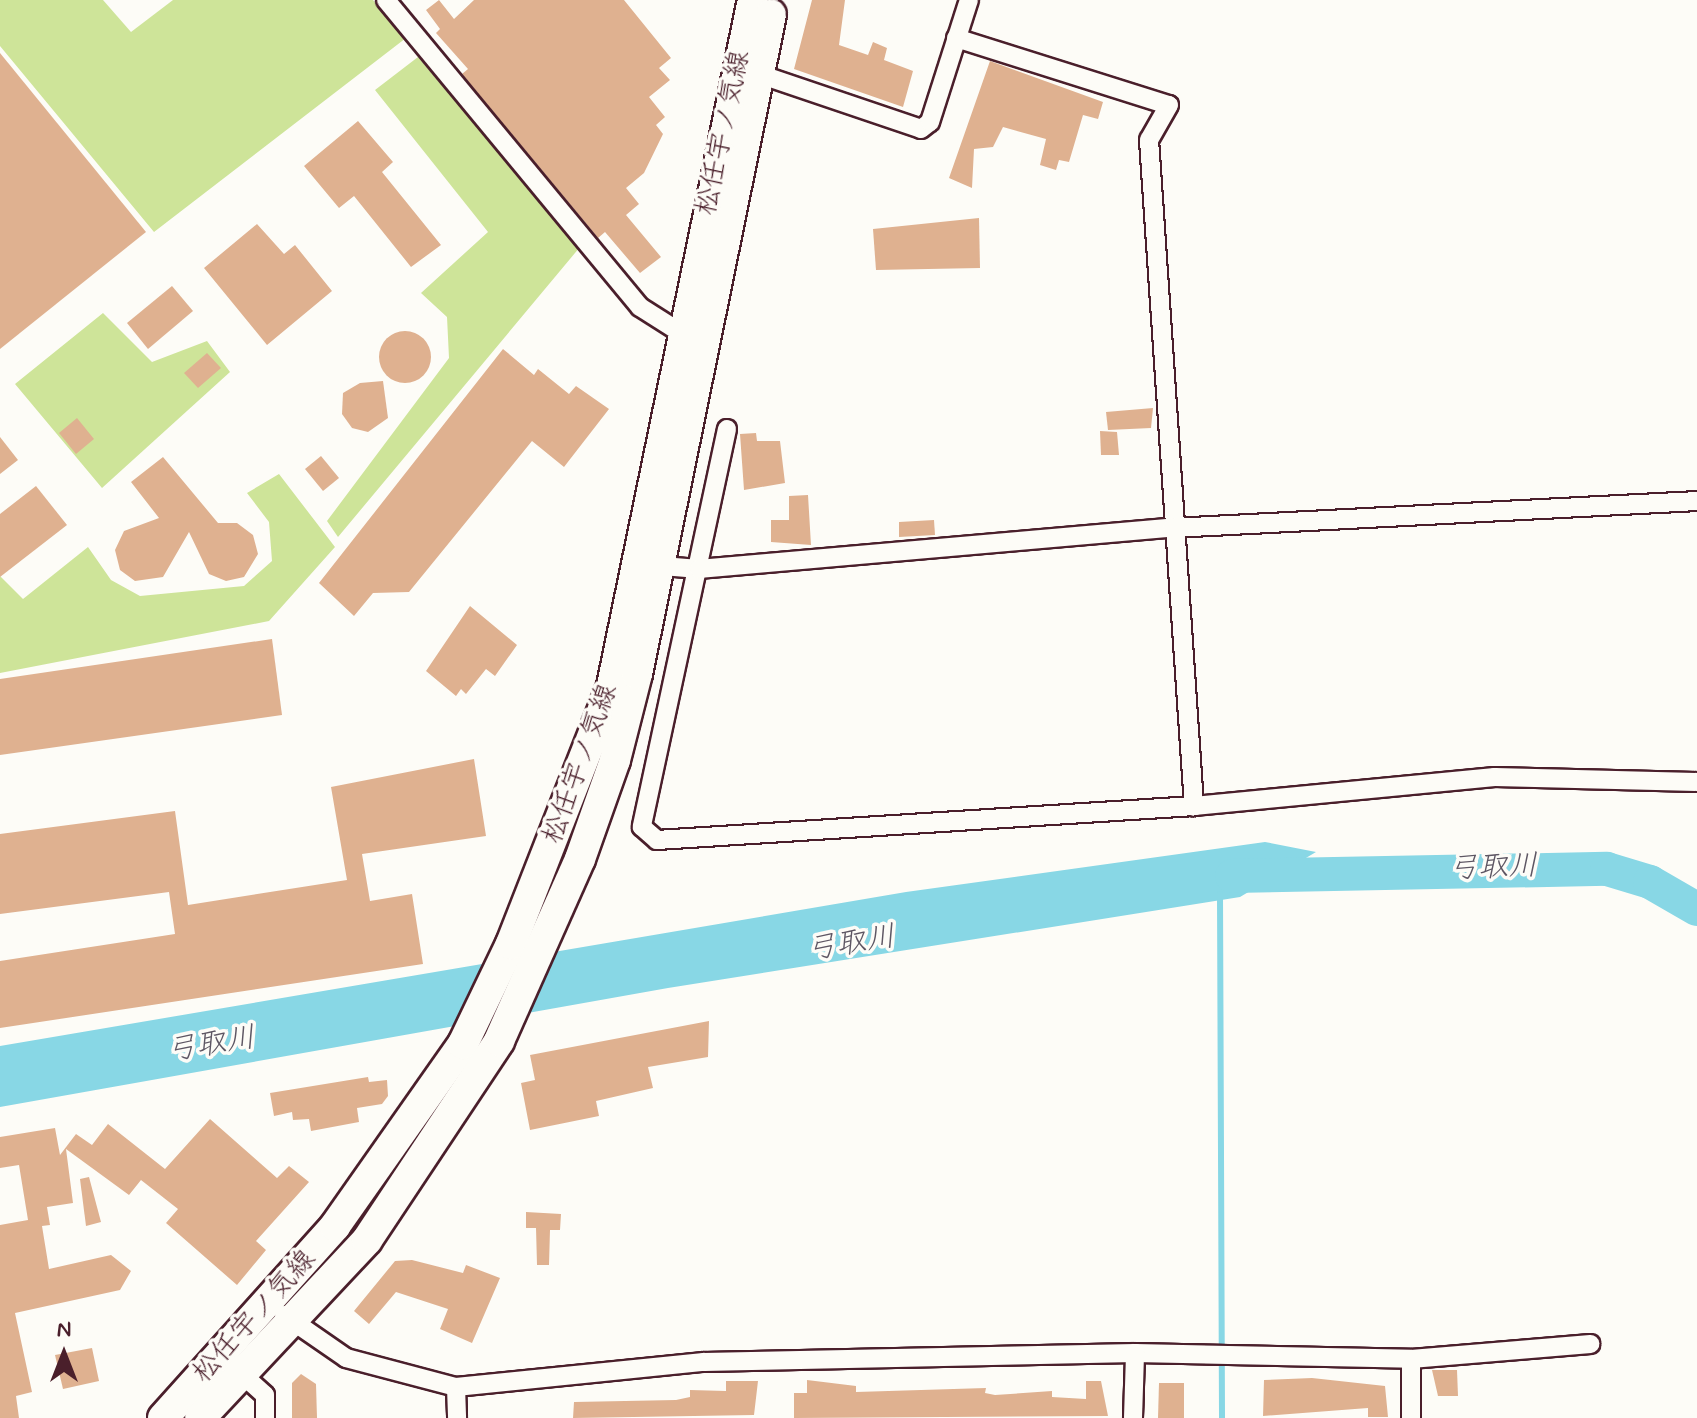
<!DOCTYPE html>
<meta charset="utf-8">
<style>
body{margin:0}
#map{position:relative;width:1697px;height:1418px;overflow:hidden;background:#fdfcf7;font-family:Mynerve,"Klee One",sans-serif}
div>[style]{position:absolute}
.green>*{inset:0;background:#cee499}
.water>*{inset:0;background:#88d7e5}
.stream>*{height:6px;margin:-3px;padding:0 3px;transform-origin:3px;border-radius:3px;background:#88d7e5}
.river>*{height:34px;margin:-17px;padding:0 17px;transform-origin:17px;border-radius:17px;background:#88d7e5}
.building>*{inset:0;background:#dfb190}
.round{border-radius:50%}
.roads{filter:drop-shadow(2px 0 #4a1f2b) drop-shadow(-2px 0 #4a1f2b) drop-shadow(0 2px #4a1f2b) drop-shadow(0 -2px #4a1f2b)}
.minor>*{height:18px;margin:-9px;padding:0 9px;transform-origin:9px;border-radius:9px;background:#fdfcf7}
.primary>*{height:30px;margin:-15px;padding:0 15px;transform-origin:15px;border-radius:15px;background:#fdfcf7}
span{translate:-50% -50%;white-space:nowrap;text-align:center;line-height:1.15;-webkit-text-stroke:7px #fdfcf7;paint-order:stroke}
.street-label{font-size:28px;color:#4a1f2b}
.water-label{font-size:30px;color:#5d5663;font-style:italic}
.north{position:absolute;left:24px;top:1314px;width:80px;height:80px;-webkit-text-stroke:6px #fdfcf7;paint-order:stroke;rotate:0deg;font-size:22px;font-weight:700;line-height:32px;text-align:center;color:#4a1f2b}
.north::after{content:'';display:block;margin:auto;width:28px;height:36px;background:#4a1f2b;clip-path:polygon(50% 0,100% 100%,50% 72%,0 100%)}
</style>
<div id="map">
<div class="green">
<div style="clip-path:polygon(0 0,103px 0,131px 32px,173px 0,373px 0,406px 38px,154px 232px,0 46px)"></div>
<div style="clip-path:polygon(418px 57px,580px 247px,338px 537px,327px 521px,449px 358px,447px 317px,421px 293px,488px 232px,375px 90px)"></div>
<div style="clip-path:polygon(103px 313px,152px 362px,207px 341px,230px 372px,102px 488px,15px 384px)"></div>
<div style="clip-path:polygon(279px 474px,335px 547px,269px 621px,0 673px,0 576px,23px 599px,88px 547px,111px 580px,140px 596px,244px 586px,272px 561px,269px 522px,247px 493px)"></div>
</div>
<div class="water">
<div style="clip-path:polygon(1265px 842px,1316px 852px,1240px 897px,668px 988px,0 1107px,0 1046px,906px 892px)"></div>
</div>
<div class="stream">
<div style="left:1220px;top:894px;width:524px;rotate:89.78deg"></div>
</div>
<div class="river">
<div style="left:1232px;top:876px;width:375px;rotate:-1.1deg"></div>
<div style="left:1607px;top:869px;width:45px;rotate:16.8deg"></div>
<div style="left:1650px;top:882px;width:54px;rotate:29.9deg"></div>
</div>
<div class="building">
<div style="clip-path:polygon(439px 0,454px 19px,474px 0,624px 0,671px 58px,659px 68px,670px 80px,649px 97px,665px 117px,656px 125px,663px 134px,644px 173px,626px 188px,639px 204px,626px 215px,661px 257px,640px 273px,605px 232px,598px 238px,462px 74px,468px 69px,436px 33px,440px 29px,426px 10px)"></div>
<div style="clip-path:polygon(812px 0,845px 0,839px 45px,868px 55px,873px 42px,887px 48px,884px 60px,913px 71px,903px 107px,794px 69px)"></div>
<div style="clip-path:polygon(0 53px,146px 232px,0 349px)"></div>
<div style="clip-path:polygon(990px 61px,1103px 102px,1098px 119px,1083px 115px,1069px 162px,1059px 160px,1056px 170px,1040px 165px,1046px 139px,1003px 127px,993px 147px,974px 149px,972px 188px,949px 178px)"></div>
<div style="clip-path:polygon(358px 121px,393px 162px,382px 172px,441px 245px,411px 267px,354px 196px,339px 208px,304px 166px)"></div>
<div style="clip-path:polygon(979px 218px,980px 268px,876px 270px,873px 229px)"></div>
<div style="clip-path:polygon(257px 224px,284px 254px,295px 245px,332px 291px,267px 345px,204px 268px)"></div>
<div style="clip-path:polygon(172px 286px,193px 311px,148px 349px,127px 323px)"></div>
<div class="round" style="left:379px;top:331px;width:52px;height:52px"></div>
<div style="clip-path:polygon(503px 349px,534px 375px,538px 369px,569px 394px,576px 386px,609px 409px,564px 467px,532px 441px,409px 592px,373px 593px,354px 616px,319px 583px)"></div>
<div style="clip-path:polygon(207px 353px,221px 368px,198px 388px,184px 373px)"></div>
<div style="clip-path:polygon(383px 381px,388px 418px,368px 432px,352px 428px,342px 414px,343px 393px,360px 383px)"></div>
<div style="clip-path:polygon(1153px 408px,1151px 428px,1108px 430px,1106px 412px)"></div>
<div style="clip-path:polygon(77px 418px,94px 439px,76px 454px,59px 433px)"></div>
<div style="clip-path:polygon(1100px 431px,1117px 432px,1119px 455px,1101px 455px)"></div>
<div style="clip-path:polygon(756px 433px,757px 441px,780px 441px,785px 483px,744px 490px,740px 434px)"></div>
<div style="clip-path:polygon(0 437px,18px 460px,0 474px)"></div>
<div style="clip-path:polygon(321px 456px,339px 478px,323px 491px,305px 469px)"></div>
<div style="clip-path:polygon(163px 457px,218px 523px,237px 523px,253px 535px,258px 554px,244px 577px,226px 581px,209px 574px,189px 532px,163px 577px,135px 581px,120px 570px,115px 550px,124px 531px,159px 518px,131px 482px)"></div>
<div style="clip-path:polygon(36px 486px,67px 525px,0 577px,0 514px)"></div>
<div style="clip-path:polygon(808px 495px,811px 545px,771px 542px,771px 520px,789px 520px,789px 496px)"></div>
<div style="clip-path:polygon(934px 520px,935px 535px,899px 537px,899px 522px)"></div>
<div style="clip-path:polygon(470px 606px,517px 645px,495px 676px,486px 669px,466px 694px,461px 689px,456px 696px,426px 671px)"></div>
<div style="clip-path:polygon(272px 639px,282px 715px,0 755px,0 679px)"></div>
<div style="clip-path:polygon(474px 759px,486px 836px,362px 854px,370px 901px,412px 894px,423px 964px,0 1028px,0 961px,175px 934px,169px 892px,0 914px,0 834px,175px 811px,188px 905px,347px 880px,331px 787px)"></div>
<div style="clip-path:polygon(709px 1021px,708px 1057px,648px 1067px,653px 1088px,596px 1101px,599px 1116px,530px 1130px,521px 1083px,535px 1080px,530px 1055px)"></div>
<div style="clip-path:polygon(368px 1077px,369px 1082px,387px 1080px,388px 1096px,382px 1104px,357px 1108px,359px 1122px,311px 1131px,309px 1119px,293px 1120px,292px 1112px,274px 1116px,270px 1093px)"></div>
<div style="clip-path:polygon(210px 1119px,277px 1178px,289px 1166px,309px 1182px,256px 1241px,266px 1250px,237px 1285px,166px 1223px,178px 1209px,141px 1180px,129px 1195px,66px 1149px,73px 1203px,47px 1207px,50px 1225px,42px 1226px,49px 1269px,111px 1255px,131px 1271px,120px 1290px,15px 1313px,32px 1392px,16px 1396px,19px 1418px,0 1418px,0 1225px,28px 1220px,19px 1165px,0 1168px,0 1137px,55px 1128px,60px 1155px,76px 1134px,92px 1145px,108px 1124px,165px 1169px)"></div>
<div style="clip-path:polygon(89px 1177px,101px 1222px,86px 1226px,80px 1179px)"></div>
<div style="clip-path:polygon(526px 1212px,561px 1214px,560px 1230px,550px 1230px,549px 1265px,537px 1265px,536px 1228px,526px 1228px)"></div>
<div style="clip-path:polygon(412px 1260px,463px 1273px,466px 1265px,500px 1278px,472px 1343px,440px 1329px,448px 1309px,396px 1292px,369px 1324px,354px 1311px,395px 1261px)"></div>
<div style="clip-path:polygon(92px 1348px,99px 1381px,63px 1389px,55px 1355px)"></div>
<div style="clip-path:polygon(1432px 1370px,1457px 1370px,1458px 1396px,1438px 1396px)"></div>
<div style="clip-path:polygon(301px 1374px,316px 1384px,317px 1418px,292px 1418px,292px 1383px)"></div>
<div style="clip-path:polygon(1312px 1378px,1385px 1386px,1388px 1417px,1368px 1417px,1368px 1408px,1263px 1416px,1264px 1380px)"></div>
<div style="clip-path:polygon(807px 1380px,856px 1386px,856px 1392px,986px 1388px,985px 1393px,995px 1395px,1052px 1391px,1052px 1397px,1086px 1399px,1086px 1381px,1101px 1381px,1108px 1416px,794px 1418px,794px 1393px,807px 1393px)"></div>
<div style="clip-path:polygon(726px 1381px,758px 1381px,754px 1415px,573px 1418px,574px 1402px,676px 1400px,690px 1397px,690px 1390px,726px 1391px)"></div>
<div style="clip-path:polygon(1159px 1383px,1184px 1383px,1184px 1418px,1158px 1418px)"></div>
</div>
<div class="roads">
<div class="minor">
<div style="left:386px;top:0;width:398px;rotate:50.4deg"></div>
<div style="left:640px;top:307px;width:58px;rotate:32.3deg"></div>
<div style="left:956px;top:38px;width:223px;rotate:17.5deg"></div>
<div style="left:1169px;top:105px;width:40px;rotate:119.7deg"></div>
<div style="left:1149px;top:140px;width:668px;rotate:86.13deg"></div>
<div style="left:753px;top:72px;width:177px;rotate:18.7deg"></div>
<div style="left:921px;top:129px;width:11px;rotate:-38deg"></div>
<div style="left:930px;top:122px;width:128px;rotate:-72.3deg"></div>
<div style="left:727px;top:429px;width:407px;rotate:102.1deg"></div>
<div style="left:642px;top:827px;width:20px;rotate:41deg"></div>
<div style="left:657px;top:840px;width:538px;rotate:-3.62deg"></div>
<div style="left:1194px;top:806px;width:302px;rotate:-5.5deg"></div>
<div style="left:1495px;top:777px;width:202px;rotate:1.4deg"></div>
<div style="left:650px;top:565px;width:49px;rotate:4.7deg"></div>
<div style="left:699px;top:569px;width:475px;rotate:-5deg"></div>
<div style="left:1172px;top:528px;width:526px;rotate:-2.94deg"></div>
<div style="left:284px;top:1315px;width:75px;rotate:34.7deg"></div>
<div style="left:346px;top:1358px;width:114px;rotate:14.8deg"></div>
<div style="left:456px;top:1387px;width:249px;rotate:-5.8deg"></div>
<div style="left:704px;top:1362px;width:431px;rotate:-1.2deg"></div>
<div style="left:1135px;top:1353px;width:276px;rotate:1.2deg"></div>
<div style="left:1411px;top:1359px;width:180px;rotate:-4.8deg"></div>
<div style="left:235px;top:1368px;width:40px;rotate:42deg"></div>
<div style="left:265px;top:1395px;width:23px;rotate:90deg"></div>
<div style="left:456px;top:1387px;width:31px;rotate:88deg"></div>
<div style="left:1133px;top:1418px;width:65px;rotate:-88.2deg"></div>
<div style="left:1411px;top:1418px;width:59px;rotate:-90deg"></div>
</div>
<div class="primary">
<div style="left:163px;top:1418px;width:258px;rotate:-48.1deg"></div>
<div style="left:335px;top:1226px;width:223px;rotate:-54.9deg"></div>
<div style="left:463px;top:1044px;width:111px;rotate:-64.4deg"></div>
<div style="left:511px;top:944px;width:277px;rotate:-68.6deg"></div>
<div style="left:612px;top:686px;width:700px;rotate:-78.39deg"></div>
<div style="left:200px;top:1418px;width:244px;rotate:-46.8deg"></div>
<div style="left:367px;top:1240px;width:239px;rotate:-56.4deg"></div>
<div style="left:499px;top:1041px;width:199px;rotate:-66deg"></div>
<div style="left:580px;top:859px;width:105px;rotate:-70.5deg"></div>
<div style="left:615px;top:760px;width:89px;rotate:-75.7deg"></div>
<div style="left:637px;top:674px;width:673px;rotate:-78.52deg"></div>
</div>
</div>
<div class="street-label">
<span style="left:724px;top:133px;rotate:-78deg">松任宇ノ気線</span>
<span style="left:581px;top:764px;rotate:-70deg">松任宇ノ気線</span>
<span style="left:255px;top:1317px;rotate:-48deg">松任宇ノ気線</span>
</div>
<div class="water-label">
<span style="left:1493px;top:868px;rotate:-2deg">弓取川</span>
<span style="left:851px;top:944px;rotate:-9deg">弓取川</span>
<span style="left:211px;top:1045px;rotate:-9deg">弓取川</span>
</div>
<div class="north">N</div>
</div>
